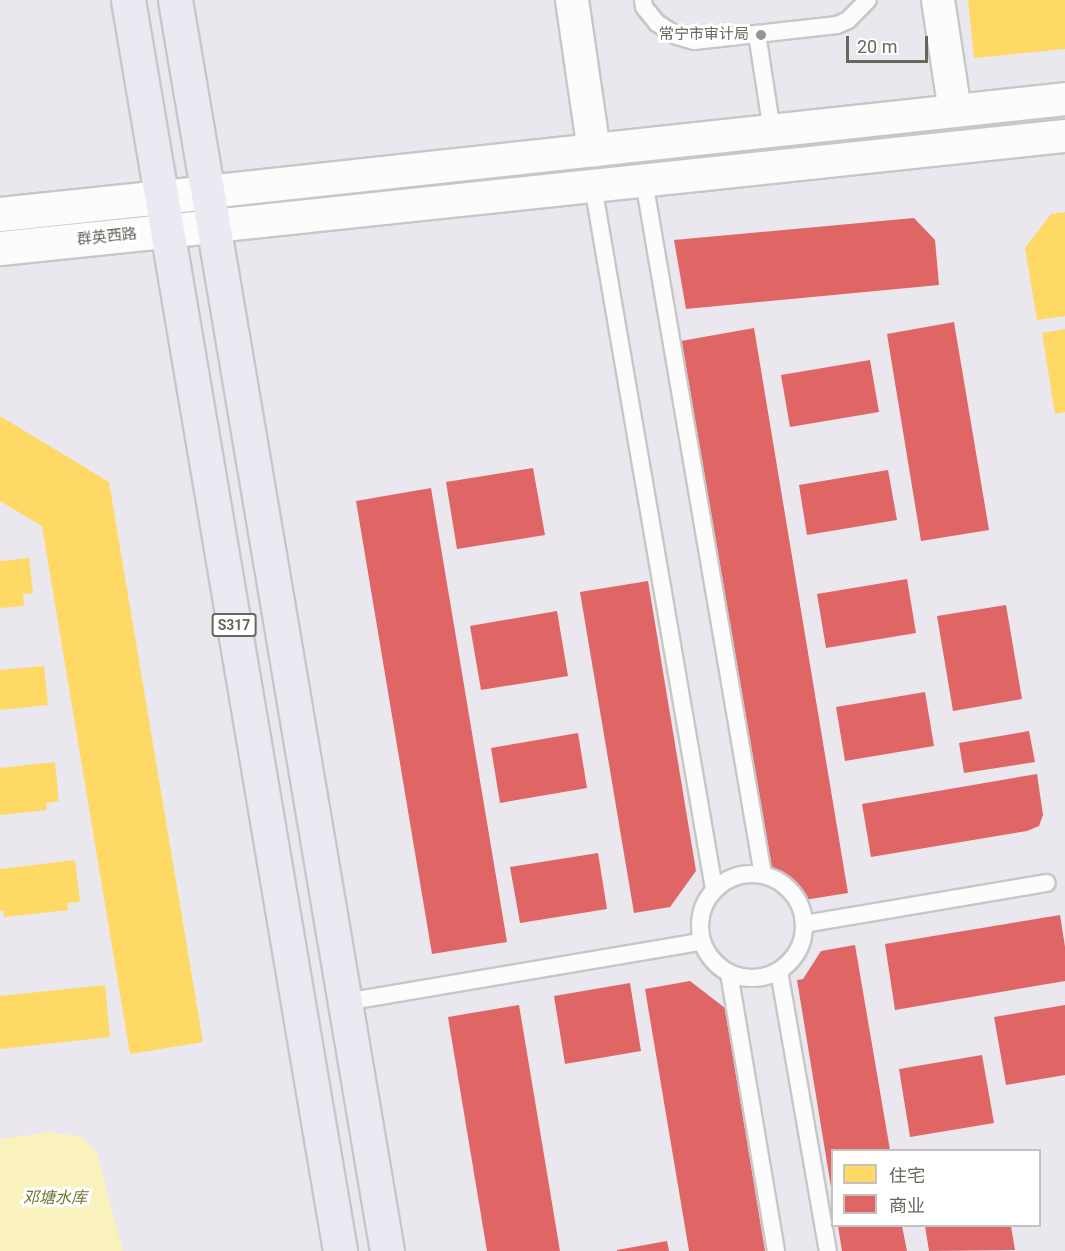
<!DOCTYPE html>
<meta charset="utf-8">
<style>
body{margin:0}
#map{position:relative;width:1065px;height:1251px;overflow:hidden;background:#eae8ee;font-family:Roboto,"Noto Sans SC",sans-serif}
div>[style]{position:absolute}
.water>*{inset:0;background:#f9f2bd}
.homes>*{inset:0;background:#ffd966}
.shops>*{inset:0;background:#e06666}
.roads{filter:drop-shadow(2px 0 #c8c7c8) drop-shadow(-2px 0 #c8c7c8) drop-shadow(0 2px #c8c7c8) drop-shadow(0 -2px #c8c7c8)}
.lane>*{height:16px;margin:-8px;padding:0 8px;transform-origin:8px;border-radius:8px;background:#fcfcfc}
.lane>.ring{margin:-8px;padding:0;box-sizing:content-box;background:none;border:16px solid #fcfcfc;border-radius:50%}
.street>*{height:32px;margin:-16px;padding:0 16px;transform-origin:16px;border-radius:16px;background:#fcfcfc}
.secondary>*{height:33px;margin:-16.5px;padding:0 16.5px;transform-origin:16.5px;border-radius:16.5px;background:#fcfcfc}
.primary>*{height:33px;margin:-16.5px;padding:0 16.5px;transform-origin:16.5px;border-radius:16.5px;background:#ede9f3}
.dots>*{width:16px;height:16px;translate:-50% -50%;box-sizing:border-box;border:3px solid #fff;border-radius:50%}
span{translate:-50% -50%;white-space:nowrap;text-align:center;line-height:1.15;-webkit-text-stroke:6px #fff;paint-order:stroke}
.shield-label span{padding:2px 4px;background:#fff;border:2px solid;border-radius:4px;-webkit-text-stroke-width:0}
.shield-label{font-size:14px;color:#67675e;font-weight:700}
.poi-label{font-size:15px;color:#67675e}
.right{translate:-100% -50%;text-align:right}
.street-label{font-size:15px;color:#67675e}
.water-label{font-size:16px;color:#74732f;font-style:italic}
.legend{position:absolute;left:831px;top:1149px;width:210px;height:78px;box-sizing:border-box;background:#fff;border:2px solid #c2c2bf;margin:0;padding:8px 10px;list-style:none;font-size:18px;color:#67675e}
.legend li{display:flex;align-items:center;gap:12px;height:30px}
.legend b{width:30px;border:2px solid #c2c2bf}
.scale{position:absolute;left:846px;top:36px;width:82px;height:27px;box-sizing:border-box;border:3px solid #67675e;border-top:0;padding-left:8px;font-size:18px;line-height:21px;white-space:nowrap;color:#67675e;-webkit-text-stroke:4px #fff;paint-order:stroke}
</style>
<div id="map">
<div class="water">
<div style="clip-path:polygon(51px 1132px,81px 1137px,91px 1145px,97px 1154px,123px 1251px,0 1251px,0 1139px)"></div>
</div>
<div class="homes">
<div style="clip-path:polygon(968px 0,1065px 0,1065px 49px,974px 58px)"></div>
<div style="clip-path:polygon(1065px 212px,1065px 316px,1037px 320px,1025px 248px,1051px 214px)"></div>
<div style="clip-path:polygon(1065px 329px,1065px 412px,1055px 414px,1042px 333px)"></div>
<div style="clip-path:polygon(0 416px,109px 482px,203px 1042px,130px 1054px,42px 526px,0 501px)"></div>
<div style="clip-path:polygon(29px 558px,33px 593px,23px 594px,24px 606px,0 608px,0 561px)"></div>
<div style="clip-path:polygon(44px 666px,48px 705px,0 710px,0 670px)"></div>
<div style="clip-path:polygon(55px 762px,59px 801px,46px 803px,47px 810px,0 815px,0 768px)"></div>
<div style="clip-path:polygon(75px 860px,80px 902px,67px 903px,68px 910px,4px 917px,3px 910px,0 911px,0 869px)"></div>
<div style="clip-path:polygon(105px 985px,110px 1037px,0 1049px,0 996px)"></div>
</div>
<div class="shops">
<div style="clip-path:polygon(914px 218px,935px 240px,939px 285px,686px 309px,674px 240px)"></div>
<div style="clip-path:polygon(954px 322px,989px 530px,921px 541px,887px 334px)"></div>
<div style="clip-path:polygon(754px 328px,848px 893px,804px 900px,777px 876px,771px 877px,681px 341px)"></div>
<div style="clip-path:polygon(870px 360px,879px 412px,790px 427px,781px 375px)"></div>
<div style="clip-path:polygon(533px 468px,545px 535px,457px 549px,446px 482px)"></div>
<div style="clip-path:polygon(888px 470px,897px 520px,807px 535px,799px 485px)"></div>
<div style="clip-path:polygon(431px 488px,507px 942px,432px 954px,356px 501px)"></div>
<div style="clip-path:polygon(907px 579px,916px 633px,826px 648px,817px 594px)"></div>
<div style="clip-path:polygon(648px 581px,696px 871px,670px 907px,634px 913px,580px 592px)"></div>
<div style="clip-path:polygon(1006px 605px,1022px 699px,953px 711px,937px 616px)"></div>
<div style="clip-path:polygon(557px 611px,568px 676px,481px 690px,470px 626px)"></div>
<div style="clip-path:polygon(925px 692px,934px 746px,845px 761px,836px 707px)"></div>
<div style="clip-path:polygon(1029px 731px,1035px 762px,964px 773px,959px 743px)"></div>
<div style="clip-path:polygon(578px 733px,587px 788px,500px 803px,491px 748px)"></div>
<div style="clip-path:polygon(1037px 774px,1043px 815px,1039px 826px,1027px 831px,871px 857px,862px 804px)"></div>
<div style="clip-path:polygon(598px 853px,607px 909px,520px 923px,510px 867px)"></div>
<div style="clip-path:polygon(1060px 915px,1065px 947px,1065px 981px,895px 1010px,885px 944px)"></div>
<div style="clip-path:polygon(855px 945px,890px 1150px,832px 1150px,831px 1187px,797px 980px,803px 979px,821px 951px)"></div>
<div style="clip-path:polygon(690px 981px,725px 1008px,765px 1251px,689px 1251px,645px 989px)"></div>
<div style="clip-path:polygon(630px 983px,641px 1051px,565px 1064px,554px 996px)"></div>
<div style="clip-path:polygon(519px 1005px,560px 1251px,487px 1251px,448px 1017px)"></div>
<div style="clip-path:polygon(1065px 1005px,1065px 1075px,1006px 1085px,994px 1017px)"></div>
<div style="clip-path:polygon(982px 1055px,994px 1123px,910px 1137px,899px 1069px)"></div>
<div style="clip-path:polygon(838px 1226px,902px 1226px,907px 1251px,842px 1251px)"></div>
<div style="clip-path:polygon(925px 1226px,1011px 1226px,1015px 1250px,929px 1251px)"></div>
<div style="clip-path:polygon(667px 1241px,669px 1251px,617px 1251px,617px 1250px)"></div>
</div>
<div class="roads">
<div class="lane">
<div style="left:643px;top:0;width:7px;rotate:82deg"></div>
<div style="left:644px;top:7px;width:21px;rotate:51deg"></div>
<div style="left:657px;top:23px;width:24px;rotate:33deg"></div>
<div style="left:677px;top:36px;width:18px;rotate:16deg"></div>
<div style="left:694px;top:41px;width:144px;rotate:-6.4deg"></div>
<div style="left:837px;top:25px;width:12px;rotate:-24deg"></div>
<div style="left:848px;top:20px;width:28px;rotate:-45deg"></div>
<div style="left:757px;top:34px;width:98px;rotate:81.2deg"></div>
<div style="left:644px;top:181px;width:704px;rotate:80.27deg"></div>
<div style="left:593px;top:186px;width:713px;rotate:80.23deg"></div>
<div class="ring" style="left:700px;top:874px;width:88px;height:88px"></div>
<div style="left:804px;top:924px;width:246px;rotate:-9.6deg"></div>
<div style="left:779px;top:971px;width:284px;rotate:80.1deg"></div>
<div style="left:729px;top:973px;width:282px;rotate:80.4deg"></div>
<div style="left:345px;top:1002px;width:361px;rotate:-9.6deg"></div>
</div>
<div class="street">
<div style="left:572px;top:0;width:152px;rotate:81.7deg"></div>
<div style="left:938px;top:0;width:112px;rotate:81.3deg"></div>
<div style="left:208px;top:192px;width:862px;rotate:-6.19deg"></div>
<div style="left:214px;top:226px;width:856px;rotate:-6.04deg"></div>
</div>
<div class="secondary">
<div style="left:0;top:214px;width:209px;rotate:-6deg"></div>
<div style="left:0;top:248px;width:215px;rotate:-5.9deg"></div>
</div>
<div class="primary">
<div style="left:128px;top:0;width:1269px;rotate:80.38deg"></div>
<div style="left:175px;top:0;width:1269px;rotate:80.38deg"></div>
</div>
</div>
<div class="dots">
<div style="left:761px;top:35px;background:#959490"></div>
</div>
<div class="shield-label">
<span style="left:234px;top:625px">S317</span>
</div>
<div class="poi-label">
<span class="right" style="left:749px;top:35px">常宁市审计局</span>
</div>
<div class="street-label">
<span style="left:107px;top:237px;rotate:-6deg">群英西路</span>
</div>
<div class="water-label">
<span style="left:55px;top:1198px">邓塘水库</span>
</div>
<ul class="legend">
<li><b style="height:16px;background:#ffd966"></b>住宅</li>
<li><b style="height:16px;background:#e06666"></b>商业</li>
</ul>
<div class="scale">20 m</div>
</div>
